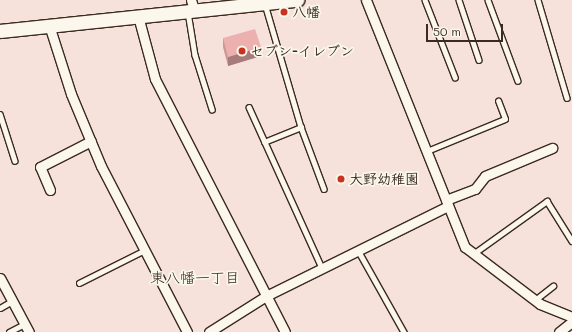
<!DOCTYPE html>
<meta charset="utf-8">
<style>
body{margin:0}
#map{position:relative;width:572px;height:332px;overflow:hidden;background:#f6e2da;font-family:Mali,"Klee One",sans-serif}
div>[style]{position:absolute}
.roads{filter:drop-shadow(1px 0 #3b2a1e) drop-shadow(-1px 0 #3b2a1e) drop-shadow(0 1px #3b2a1e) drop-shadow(0 -1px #3b2a1e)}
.lane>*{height:4.5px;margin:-2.25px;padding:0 2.25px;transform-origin:2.25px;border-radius:2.25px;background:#fbf7ec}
.street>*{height:9px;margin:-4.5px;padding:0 4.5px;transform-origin:4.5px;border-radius:4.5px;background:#fbf7ec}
.secondary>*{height:13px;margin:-6.5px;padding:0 6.5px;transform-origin:6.5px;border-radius:6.5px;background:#fbf7ec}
.wall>*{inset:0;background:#cb9896}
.shaded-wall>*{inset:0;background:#a57c7a}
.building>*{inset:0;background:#ecb1af}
.dots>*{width:11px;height:11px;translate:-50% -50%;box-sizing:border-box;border:2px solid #fbf7ec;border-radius:50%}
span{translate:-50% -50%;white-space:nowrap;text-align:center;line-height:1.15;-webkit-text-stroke:3.5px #fbf7ec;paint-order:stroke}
.poi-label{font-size:14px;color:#3b2a1e;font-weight:700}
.left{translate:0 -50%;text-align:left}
.neighbourhood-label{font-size:15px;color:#3b2a1e}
.scale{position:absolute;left:426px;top:24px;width:77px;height:18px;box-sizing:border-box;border:2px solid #3b2a1e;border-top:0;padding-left:5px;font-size:12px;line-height:14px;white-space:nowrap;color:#3b2a1e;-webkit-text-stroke:3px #fbf7ec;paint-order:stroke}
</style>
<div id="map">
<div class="roads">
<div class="lane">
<div style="left:425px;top:0;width:83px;rotate:68.7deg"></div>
<div style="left:459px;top:0;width:63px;rotate:71.6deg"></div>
<div style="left:488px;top:0;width:86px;rotate:69.7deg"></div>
<div style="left:538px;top:0;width:102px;rotate:73.5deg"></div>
<div style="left:265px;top:4px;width:128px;rotate:73.7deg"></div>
<div style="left:301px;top:127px;width:66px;rotate:69.6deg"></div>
<div style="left:188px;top:12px;width:44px;rotate:80.8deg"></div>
<div style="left:195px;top:55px;width:57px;rotate:72.5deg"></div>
<div style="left:249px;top:107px;width:177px;rotate:65.6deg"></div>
<div style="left:0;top:114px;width:49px;rotate:72.3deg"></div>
<div style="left:264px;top:142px;width:40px;rotate:-22deg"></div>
<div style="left:427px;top:151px;width:84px;rotate:-22.3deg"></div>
<div style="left:505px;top:119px;width:19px;rotate:-111deg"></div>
<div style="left:358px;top:250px;width:94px;rotate:60.7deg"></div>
<div style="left:473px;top:254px;width:91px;rotate:-35.6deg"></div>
<div style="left:547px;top:201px;width:47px;rotate:58deg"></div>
<div style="left:79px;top:283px;width:74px;rotate:-26.6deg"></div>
<div style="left:535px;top:300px;width:23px;rotate:-38deg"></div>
<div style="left:0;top:308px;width:14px;rotate:-30deg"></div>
<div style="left:9px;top:332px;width:18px;rotate:-27deg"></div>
</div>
<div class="street">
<div style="left:191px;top:0;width:9px;rotate:72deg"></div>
<div style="left:366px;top:0;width:266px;rotate:68.2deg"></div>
<div style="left:465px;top:247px;width:94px;rotate:37.2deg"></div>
<div style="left:540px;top:304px;width:35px;rotate:22deg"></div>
<div style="left:138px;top:16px;width:65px;rotate:74.9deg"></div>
<div style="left:155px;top:79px;width:284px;rotate:62.8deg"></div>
<div style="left:49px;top:25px;width:72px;rotate:72.3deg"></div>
<div style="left:71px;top:94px;width:78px;rotate:67.4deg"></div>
<div style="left:101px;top:166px;width:187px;rotate:62.6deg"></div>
<div style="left:50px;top:190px;width:25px;rotate:-113deg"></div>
<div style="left:40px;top:167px;width:57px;rotate:-27deg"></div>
<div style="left:446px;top:200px;width:31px;rotate:-21deg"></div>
<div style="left:475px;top:189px;width:16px;rotate:-52deg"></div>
<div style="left:485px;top:176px;width:73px;rotate:-22.7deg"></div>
<div style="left:0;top:278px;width:61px;rotate:61.8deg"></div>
<div style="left:209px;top:332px;width:67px;rotate:-32.3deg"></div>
<div style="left:266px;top:296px;width:203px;rotate:-26.3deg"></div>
<div style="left:559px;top:332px;width:16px;rotate:-38deg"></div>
</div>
<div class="secondary">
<div style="left:0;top:31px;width:299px;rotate:-6deg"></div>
</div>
</div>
<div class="wall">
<div style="clip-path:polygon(223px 38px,261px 56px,228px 66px,223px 47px)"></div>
</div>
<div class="shaded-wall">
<div style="clip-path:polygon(261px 47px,261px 56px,228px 66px,228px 57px)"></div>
</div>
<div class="building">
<div style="clip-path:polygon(255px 29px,261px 47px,228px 57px,223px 38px)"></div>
</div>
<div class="dots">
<div style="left:284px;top:12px;background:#c8321e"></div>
<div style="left:242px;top:51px;background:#c8321e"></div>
<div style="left:341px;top:179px;background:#c8321e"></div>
</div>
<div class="poi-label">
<span class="left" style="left:292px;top:12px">八幡</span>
<span class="left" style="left:250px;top:51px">セブン-イレブン</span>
<span class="left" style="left:349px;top:179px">大野幼稚園</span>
</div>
<div class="neighbourhood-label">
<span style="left:195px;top:278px">東八幡一丁目</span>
</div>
<div class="scale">50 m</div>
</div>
